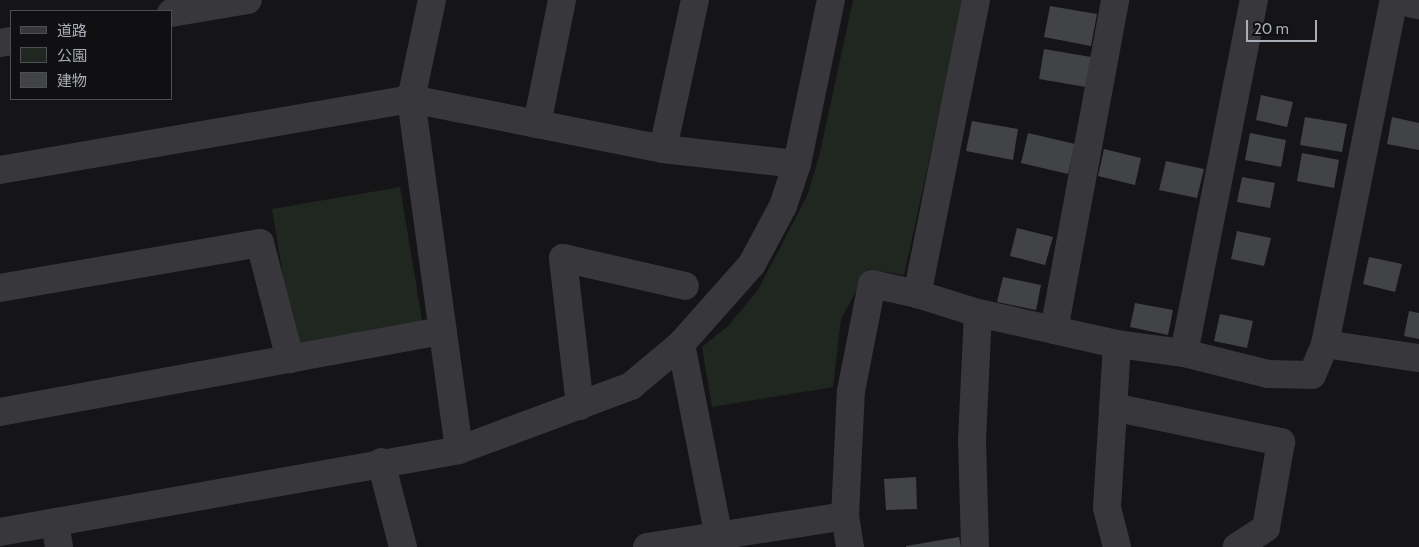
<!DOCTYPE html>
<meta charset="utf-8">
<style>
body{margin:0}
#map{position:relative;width:1419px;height:547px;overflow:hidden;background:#151517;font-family:Cabin,"Noto Sans JP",sans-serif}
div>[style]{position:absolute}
.green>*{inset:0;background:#202721}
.building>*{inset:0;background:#424347}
.minor>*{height:28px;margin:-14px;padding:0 14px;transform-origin:14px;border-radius:14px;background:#37373c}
span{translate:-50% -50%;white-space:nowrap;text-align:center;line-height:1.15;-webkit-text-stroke:4px #101012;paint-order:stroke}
.legend{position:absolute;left:10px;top:10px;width:162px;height:90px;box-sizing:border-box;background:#101012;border:1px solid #4d4f54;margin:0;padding:6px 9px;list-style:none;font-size:15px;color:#a8adb6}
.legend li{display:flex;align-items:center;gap:10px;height:25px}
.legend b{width:25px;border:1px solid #4d4f54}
.scale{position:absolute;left:1246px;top:20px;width:71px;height:22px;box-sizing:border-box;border:2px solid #a8adb6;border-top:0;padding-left:6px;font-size:15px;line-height:18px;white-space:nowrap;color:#a8adb6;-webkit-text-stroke:4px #101012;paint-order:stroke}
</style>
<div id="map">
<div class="green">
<div style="clip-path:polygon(853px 0,964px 0,904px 275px,868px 269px,841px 319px,833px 387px,712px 407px,702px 347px,728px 326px,758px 290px,807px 196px,819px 157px)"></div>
<div style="clip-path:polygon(400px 187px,423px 326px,295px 348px,272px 209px)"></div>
</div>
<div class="building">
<div style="clip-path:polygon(1050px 6px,1097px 14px,1091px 46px,1044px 37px)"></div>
<div style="clip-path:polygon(1044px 49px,1091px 57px,1086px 87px,1039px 79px)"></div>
<div style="clip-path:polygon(1261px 95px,1293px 102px,1287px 127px,1256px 120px)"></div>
<div style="clip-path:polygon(1305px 117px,1347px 124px,1342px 152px,1300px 145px)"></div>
<div style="clip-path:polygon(1392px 117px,1419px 123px,1419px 150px,1387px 144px)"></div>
<div style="clip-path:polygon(972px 121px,1018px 129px,1013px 160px,966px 151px)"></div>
<div style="clip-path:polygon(1028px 133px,1075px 144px,1068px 174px,1021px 163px)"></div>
<div style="clip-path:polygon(1250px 133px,1286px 140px,1281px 167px,1245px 160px)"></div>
<div style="clip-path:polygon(1104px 149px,1141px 158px,1135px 185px,1098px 176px)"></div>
<div style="clip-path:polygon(1302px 153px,1339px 160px,1334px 188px,1297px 181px)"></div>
<div style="clip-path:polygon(1166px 161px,1204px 169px,1197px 198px,1159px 190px)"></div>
<div style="clip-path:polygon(1242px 177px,1275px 183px,1270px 208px,1237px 202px)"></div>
<div style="clip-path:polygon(1017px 228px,1053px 237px,1045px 265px,1010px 256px)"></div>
<div style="clip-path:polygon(1237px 231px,1271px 238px,1264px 266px,1231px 259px)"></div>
<div style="clip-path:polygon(1369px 257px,1402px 264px,1395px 292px,1363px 284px)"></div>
<div style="clip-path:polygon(1003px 277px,1041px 285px,1036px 310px,997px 302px)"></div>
<div style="clip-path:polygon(1135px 303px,1173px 310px,1168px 335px,1130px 327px)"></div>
<div style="clip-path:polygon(1409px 311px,1419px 313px,1419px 339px,1404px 336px)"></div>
<div style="clip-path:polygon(1220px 314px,1253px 321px,1247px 348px,1214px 341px)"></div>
<div style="clip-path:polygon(916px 477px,917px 509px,886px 510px,884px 479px)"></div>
<div style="clip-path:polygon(959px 537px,961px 547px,906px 547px,906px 546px)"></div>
</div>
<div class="minor">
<div style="left:432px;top:0;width:101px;rotate:102deg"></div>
<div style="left:411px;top:99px;width:354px;rotate:82.2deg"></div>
<div style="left:976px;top:0;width:300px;rotate:101.3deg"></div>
<div style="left:917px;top:294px;width:64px;rotate:17.3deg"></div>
<div style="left:978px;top:313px;width:142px;rotate:12.6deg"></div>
<div style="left:1117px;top:344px;width:68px;rotate:7.7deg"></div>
<div style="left:1184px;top:353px;width:87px;rotate:14deg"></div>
<div style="left:1268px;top:374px;width:44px;rotate:1.3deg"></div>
<div style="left:1312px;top:375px;width:34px;rotate:-67deg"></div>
<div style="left:1325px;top:344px;width:95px;rotate:8.5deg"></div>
<div style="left:1395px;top:0;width:25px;rotate:12deg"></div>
<div style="left:171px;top:13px;width:78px;rotate:-9.6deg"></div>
<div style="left:0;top:43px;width:11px;rotate:-10deg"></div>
<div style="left:537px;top:124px;width:126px;rotate:-78.6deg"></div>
<div style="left:663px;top:149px;width:152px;rotate:-77.9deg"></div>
<div style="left:0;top:170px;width:417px;rotate:-9.8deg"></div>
<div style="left:411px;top:99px;width:257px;rotate:11.2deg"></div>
<div style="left:663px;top:149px;width:135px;rotate:6.4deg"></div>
<div style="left:0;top:288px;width:264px;rotate:-9.8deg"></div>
<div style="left:260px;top:243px;width:120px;rotate:75.5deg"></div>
<div style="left:1054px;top:330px;width:336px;rotate:-79.5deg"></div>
<div style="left:681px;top:344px;width:207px;rotate:78.9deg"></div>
<div style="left:1117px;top:344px;width:164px;rotate:93.5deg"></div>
<div style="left:1107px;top:508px;width:40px;rotate:75.6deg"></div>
<div style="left:1325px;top:344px;width:351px;rotate:-78.7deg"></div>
<div style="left:1184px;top:353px;width:360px;rotate:-78.8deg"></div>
<div style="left:580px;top:406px;width:149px;rotate:-96.6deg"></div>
<div style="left:563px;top:258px;width:125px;rotate:12.9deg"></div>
<div style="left:1113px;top:407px;width:172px;rotate:11.8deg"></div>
<div style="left:1281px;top:442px;width:87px;rotate:99.9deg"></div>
<div style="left:1266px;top:528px;width:35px;rotate:147deg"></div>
<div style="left:0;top:412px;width:450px;rotate:-10.4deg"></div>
<div style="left:381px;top:462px;width:88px;rotate:75.5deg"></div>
<div style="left:55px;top:522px;width:25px;rotate:81deg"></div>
<div style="left:0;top:532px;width:466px;rotate:-10.1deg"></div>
<div style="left:459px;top:450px;width:184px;rotate:-20.4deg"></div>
<div style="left:631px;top:386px;width:65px;rotate:-40deg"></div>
<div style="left:681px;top:344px;width:107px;rotate:-48.4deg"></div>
<div style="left:752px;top:264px;width:66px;rotate:-61.9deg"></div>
<div style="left:783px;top:206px;width:44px;rotate:-71.6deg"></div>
<div style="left:797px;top:164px;width:167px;rotate:-78.3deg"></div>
<div style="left:647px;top:547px;width:200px;rotate:-8.9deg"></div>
<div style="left:850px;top:547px;width:31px;rotate:-99deg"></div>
<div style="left:845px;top:516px;width:125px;rotate:-87.3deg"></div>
<div style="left:851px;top:391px;width:109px;rotate:-78.9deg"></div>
<div style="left:872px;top:284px;width:46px;rotate:12.5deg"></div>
<div style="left:975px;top:547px;width:107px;rotate:-91.6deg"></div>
<div style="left:972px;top:440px;width:127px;rotate:-87.3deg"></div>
</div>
<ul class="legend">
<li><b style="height:6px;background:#37373c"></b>道路</li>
<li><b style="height:14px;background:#202721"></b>公園</li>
<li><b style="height:14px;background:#424347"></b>建物</li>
</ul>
<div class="scale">20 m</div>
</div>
